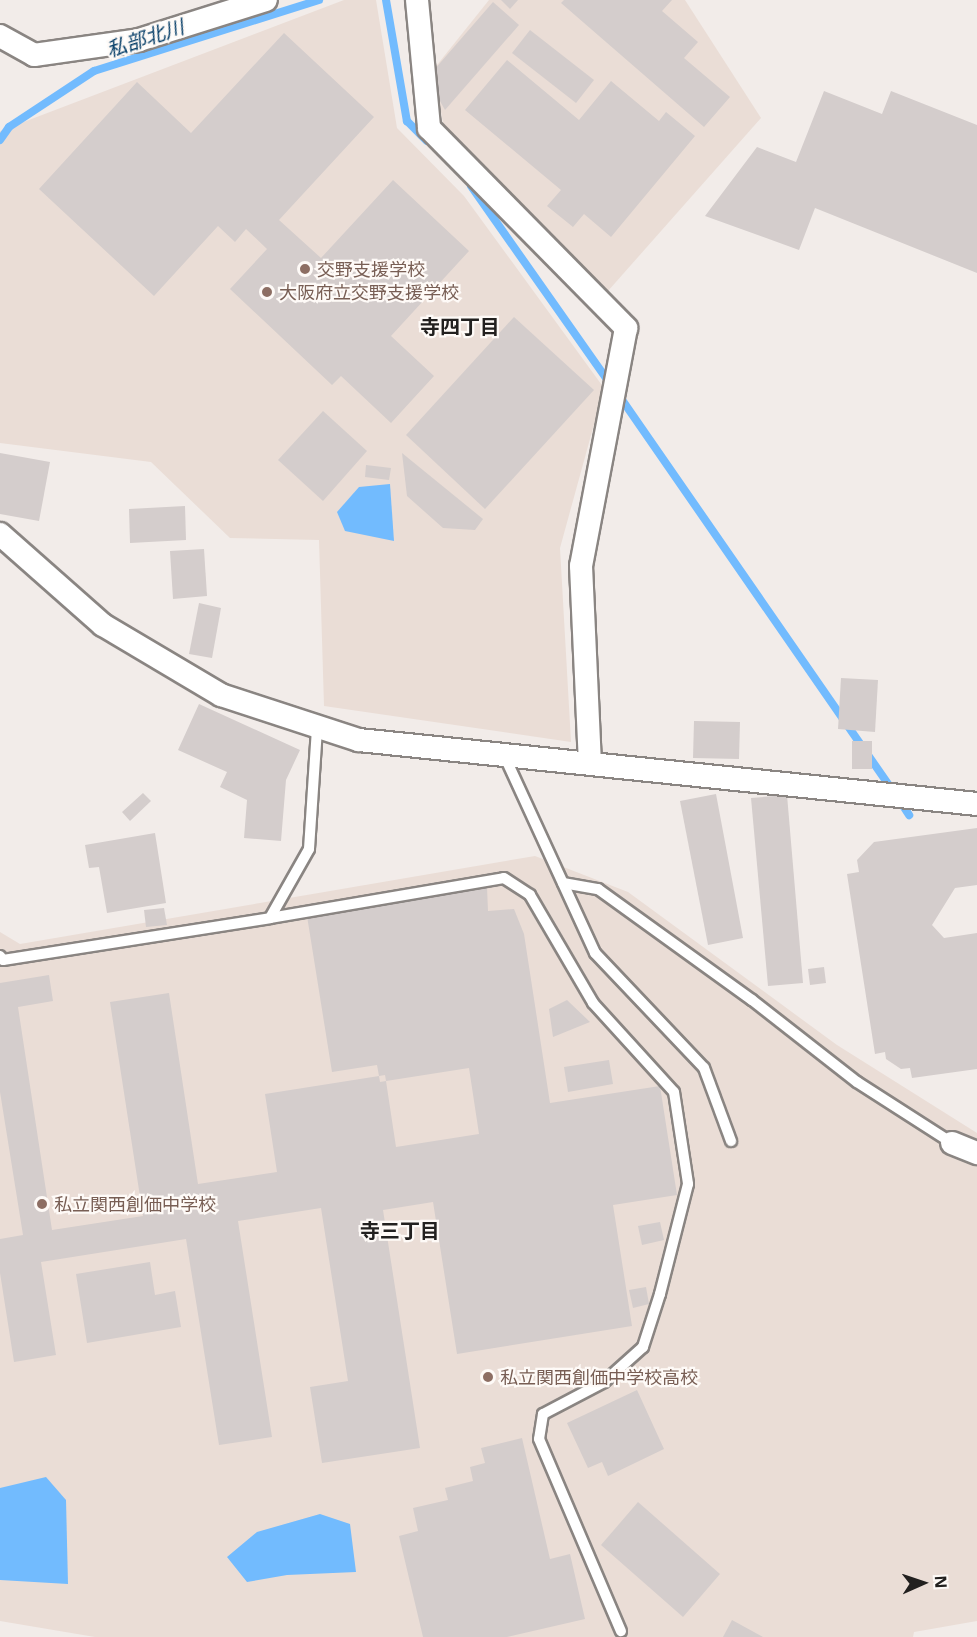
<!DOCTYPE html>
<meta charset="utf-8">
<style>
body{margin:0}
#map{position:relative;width:977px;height:1637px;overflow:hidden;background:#f2ece9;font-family:"Open Sans","Noto Sans JP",sans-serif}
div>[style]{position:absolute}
.built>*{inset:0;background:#eaddd6}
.water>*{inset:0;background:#72bbfe}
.stream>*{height:8px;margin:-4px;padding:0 4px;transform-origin:4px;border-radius:4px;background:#72bbfe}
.building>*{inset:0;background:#d4cdcc}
.roads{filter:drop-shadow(2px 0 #8a8582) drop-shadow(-2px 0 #8a8582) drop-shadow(0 2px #8a8582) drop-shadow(0 -2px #8a8582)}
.service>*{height:10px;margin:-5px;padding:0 5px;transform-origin:5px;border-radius:5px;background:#fff}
.minor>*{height:22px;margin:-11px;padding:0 11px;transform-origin:11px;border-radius:11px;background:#fff}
.dots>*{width:16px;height:16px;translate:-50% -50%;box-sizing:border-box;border:3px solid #fefaf7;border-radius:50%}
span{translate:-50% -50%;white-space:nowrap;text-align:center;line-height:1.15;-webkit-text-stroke:4.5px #fefaf7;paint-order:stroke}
.education-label{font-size:18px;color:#785e54}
.left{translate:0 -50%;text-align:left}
.water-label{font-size:20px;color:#063e68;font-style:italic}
.neighbourhood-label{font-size:20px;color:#22201f;font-weight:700}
.north{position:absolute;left:893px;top:1553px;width:60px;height:60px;-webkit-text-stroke:4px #fefaf7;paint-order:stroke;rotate:87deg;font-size:16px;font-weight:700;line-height:24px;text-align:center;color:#22201f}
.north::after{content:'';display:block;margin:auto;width:21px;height:27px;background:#22201f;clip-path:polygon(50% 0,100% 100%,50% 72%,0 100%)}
</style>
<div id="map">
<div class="built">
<div style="clip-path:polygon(344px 0,376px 0,397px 128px,464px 196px,604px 388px,560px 548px,571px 742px,324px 706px,319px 540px,230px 538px,151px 462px,0 443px,0 131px)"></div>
<div style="clip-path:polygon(489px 0,685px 0,761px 118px,608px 291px,444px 128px,433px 70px)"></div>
<div style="clip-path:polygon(535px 856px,628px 892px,837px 1045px,977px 1133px,977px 1621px,914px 1632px,913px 1637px,95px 1637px,0 1621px,0 932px,20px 944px)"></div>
</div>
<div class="water">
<div style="clip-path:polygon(390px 484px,394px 541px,345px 531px,337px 512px,359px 487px)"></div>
<div style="clip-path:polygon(46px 1477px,66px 1500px,68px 1584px,0 1580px,0 1488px)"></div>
<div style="clip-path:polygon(320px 1514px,350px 1524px,356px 1572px,287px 1575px,247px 1582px,227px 1557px,257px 1532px)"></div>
</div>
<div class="stream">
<div style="left:386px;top:0;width:123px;rotate:80.2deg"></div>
<div style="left:407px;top:121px;width:28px;rotate:45deg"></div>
<div style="left:0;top:140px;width:16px;rotate:-55deg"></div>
<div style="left:9px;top:127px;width:102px;rotate:-33.4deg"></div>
<div style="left:94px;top:71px;width:236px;rotate:-17.5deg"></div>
<div style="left:471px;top:186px;width:243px;rotate:54.9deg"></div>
<div style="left:618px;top:394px;width:483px;rotate:55.3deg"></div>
<div style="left:900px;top:801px;width:17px;rotate:57deg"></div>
</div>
<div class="building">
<div style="clip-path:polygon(501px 0,518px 0,510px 9px)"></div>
<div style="clip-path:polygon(564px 0,672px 0,662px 11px,698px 42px,684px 58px,730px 97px,704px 127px,561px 3px)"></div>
<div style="clip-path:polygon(493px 2px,519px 25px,445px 110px,427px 78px)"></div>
<div style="clip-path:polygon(530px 30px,594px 80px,576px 103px,512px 53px)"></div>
<div style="clip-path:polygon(284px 33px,374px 117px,279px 220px,321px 258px,393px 180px,469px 251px,391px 336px,434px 376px,391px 423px,341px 376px,332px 385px,230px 289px,267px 249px,246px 229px,235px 242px,218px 226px,154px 296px,39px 189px,137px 82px,191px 133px)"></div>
<div style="clip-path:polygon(507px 60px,579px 120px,611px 81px,659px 121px,666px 112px,695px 136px,611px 237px,584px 214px,573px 227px,547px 206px,561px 190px,465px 110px)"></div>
<div style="clip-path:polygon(824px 91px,882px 114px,891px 91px,977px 125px,977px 273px,815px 208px,799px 250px,705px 216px,757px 147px,796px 162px)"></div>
<div style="clip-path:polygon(514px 317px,594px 390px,485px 509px,406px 435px)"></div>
<div style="clip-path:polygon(323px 411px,367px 451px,323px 501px,278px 460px)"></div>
<div style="clip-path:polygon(0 453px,50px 462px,39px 521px,0 514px)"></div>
<div style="clip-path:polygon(402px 453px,483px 519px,475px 530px,443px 528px,407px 496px)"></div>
<div style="clip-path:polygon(366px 465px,391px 468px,389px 480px,365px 477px)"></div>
<div style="clip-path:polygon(185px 506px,186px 540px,130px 543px,129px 509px)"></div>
<div style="clip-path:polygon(204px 549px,207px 596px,173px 599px,170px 551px)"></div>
<div style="clip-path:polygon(199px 603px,221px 608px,212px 658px,189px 654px)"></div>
<div style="clip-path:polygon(841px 678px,878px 680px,875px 732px,838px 729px)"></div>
<div style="clip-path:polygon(199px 704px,300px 750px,286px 780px,281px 841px,244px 838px,247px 800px,220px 787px,227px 772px,178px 750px)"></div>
<div style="clip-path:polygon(694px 721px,740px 722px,739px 759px,693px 758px)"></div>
<div style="clip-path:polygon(852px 741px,872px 741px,872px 769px,852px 769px)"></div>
<div style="clip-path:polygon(143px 793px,151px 801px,130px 821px,122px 812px)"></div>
<div style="clip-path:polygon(716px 794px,743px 938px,708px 945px,680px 801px)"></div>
<div style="clip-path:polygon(787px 795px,803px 983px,768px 986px,751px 798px)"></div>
<div style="clip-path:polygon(977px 828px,977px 885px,955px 888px,932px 925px,944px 938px,977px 933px,977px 1069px,912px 1078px,910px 1068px,901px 1069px,886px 1059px,885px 1052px,875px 1054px,847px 874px,859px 872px,857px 860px,874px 842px)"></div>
<div style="clip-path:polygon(155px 833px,166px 903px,107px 913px,99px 867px,89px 868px,85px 845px)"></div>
<div style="clip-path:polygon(487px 887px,488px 911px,514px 909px,524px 934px,550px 1103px,660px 1086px,677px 1195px,613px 1205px,632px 1326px,457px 1354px,433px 1202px,383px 1210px,420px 1448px,322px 1463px,310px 1387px,348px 1381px,321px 1208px,238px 1221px,272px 1437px,219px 1445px,186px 1239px,41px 1262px,56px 1355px,14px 1362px,0 1273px,0 1239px,23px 1235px,0 1092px,0 983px,49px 975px,53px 1001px,18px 1007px,52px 1230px,143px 1216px,110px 1002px,169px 993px,198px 1184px,277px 1172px,265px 1094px,379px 1076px,380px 1082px,386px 1081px,396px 1147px,479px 1134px,469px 1068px,386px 1081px,385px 1075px,379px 1076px,377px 1065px,332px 1072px,307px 916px)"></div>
<div style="clip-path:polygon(164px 908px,167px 925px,146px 927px,144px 910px)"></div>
<div style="clip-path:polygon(824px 967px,826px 983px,810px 985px,808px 969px)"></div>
<div style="clip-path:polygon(567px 1000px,590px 1022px,553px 1037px,549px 1009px)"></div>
<div style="clip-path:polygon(609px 1060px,613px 1084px,568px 1092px,564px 1067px)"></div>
<div style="clip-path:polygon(660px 1222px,664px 1240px,642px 1245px,638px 1226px)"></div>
<div style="clip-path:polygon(150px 1262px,155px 1295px,175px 1291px,181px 1327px,87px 1343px,76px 1274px)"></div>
<div style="clip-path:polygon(646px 1287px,649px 1304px,633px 1308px,629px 1290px)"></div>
<div style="clip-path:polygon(637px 1390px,664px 1449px,608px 1476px,602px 1462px,588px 1468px,567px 1423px)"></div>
<div style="clip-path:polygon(522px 1438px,550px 1559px,570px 1554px,585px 1619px,507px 1637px,423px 1637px,399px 1536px,418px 1531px,413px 1508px,448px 1500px,445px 1488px,473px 1481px,470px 1467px,485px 1463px,481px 1448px)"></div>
<div style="clip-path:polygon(638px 1502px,720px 1574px,683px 1617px,601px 1545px)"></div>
<div style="clip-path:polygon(732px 1620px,763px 1637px,723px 1637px)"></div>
</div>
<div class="roads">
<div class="service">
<div style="left:504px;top:755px;width:218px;rotate:65.3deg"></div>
<div style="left:595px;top:953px;width:158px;rotate:46.5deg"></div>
<div style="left:704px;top:1068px;width:78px;rotate:69.7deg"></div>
<div style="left:563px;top:883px;width:36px;rotate:10deg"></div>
<div style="left:598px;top:889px;width:190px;rotate:35.8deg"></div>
<div style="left:752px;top:1000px;width:133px;rotate:38deg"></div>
<div style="left:857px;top:1082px;width:113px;rotate:32.7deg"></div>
<div style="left:270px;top:918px;width:79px;rotate:-60.5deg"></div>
<div style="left:309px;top:849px;width:121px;rotate:-86.2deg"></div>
<div style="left:0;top:956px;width:5px;rotate:53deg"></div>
<div style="left:3px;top:960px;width:270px;rotate:-8.9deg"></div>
<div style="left:270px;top:918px;width:237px;rotate:-9.7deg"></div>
<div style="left:504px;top:878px;width:31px;rotate:33deg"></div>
<div style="left:530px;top:895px;width:125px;rotate:59.7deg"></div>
<div style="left:593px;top:1003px;width:120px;rotate:47.7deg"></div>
<div style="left:674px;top:1092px;width:93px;rotate:81.3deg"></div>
<div style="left:688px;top:1184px;width:114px;rotate:104.3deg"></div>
<div style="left:660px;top:1294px;width:56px;rotate:107.8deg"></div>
<div style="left:643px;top:1347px;width:52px;rotate:138.1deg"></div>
<div style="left:604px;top:1382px;width:69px;rotate:152.3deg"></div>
<div style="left:543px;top:1414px;width:25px;rotate:99deg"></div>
<div style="left:539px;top:1439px;width:209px;rotate:66.9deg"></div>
</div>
<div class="minor">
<div style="left:417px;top:0;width:129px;rotate:84.6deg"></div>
<div style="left:429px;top:128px;width:281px;rotate:45.4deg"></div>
<div style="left:626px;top:328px;width:242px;rotate:100.7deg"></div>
<div style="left:581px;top:566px;width:198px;rotate:87.4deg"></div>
<div style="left:0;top:36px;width:39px;rotate:29deg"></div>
<div style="left:34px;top:55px;width:106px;rotate:-8.1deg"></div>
<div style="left:139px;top:40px;width:133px;rotate:-17.5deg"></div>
<div style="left:0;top:534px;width:137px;rotate:41.5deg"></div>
<div style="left:103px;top:625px;width:137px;rotate:30.7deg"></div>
<div style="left:221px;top:695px;width:145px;rotate:18.1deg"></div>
<div style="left:359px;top:740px;width:621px;rotate:5.91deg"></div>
<div style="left:952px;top:1143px;width:27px;rotate:22deg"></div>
</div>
</div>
<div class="dots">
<div style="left:305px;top:269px;background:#8d6e63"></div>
<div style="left:267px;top:292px;background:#8d6e63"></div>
<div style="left:42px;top:1204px;background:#8d6e63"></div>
<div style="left:488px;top:1377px;background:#8d6e63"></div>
</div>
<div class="education-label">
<span class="left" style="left:317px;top:269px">交野支援学校</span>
<span class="left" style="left:279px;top:292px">大阪府立交野支援学校</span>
<span class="left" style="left:54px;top:1204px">私立関西創価中学校</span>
<span class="left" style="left:500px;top:1377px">私立関西創価中学校高校</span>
</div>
<div class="water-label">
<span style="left:145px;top:38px;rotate:-18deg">私部北川</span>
</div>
<div class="neighbourhood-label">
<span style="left:460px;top:326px">寺四丁目</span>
<span style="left:400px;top:1230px">寺三丁目</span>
</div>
<div class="north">N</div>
</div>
